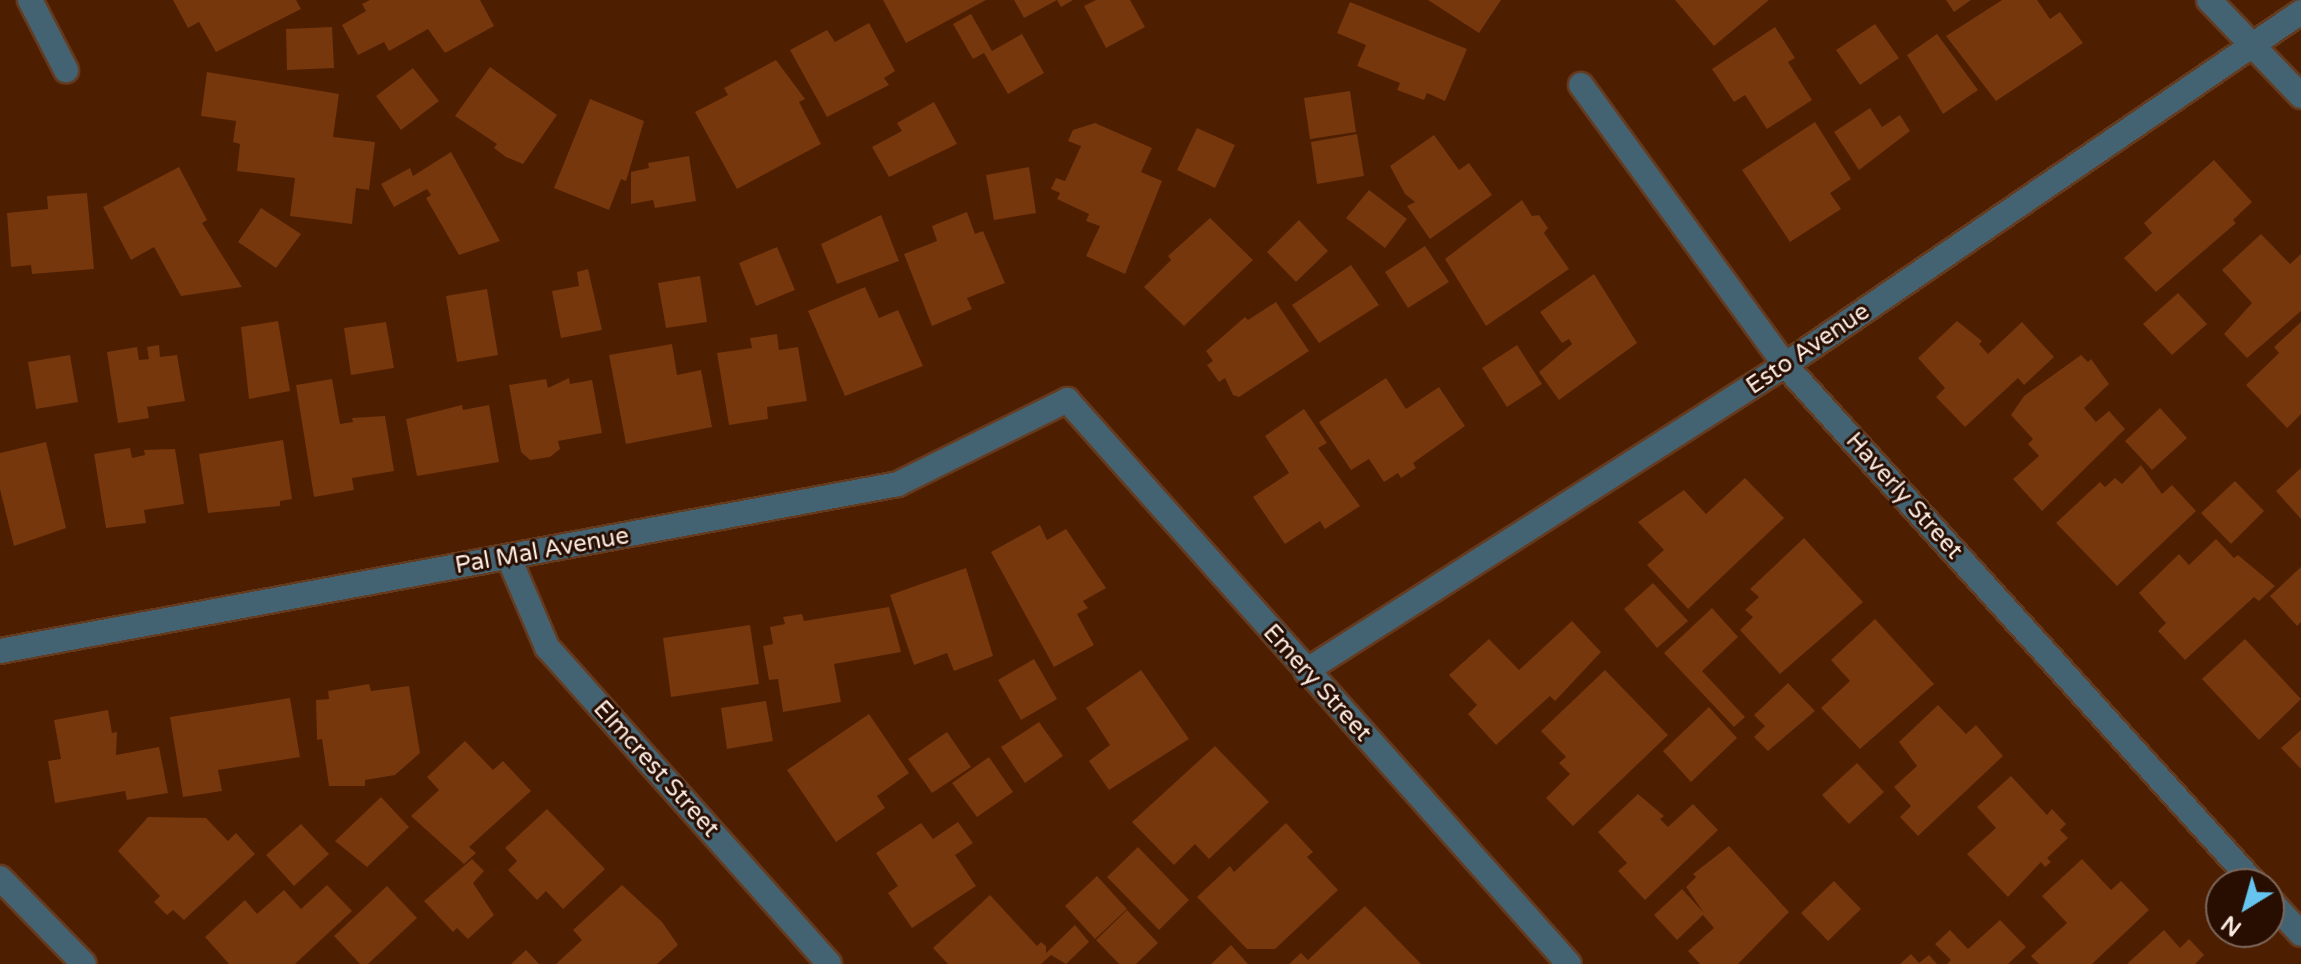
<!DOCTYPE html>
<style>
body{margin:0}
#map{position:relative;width:2301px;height:964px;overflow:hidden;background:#4d1e00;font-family:"Varela Round",sans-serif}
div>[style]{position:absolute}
.building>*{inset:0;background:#76370c}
.roads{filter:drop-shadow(2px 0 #653b20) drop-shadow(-2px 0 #653b20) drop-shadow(0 2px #653b20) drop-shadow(0 -2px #653b20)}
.street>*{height:24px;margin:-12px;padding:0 12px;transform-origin:12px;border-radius:12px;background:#446372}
span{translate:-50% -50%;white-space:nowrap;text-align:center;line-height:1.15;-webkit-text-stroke:6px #280d01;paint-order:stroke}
.street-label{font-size:24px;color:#faebe2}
.north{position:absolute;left:2205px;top:868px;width:80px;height:80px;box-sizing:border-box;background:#280d01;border:2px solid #7c665b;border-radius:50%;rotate:217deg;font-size:22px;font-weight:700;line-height:32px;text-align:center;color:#faebe2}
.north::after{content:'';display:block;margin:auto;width:28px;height:36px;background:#66c4ef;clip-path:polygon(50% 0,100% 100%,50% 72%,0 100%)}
</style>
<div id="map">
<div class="building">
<div style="clip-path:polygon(173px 0,296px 0,301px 9px,216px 52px,199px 22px,188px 28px)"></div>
<div style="clip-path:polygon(370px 0,480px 0,494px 26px,445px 53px,428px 29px,389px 51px,384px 42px,358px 55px,342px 25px,366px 11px,362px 4px)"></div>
<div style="clip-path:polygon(883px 0,986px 0,906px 43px)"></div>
<div style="clip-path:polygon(1014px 0,1073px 0,1061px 7px,1057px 0,1024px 18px)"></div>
<div style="clip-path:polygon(1096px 0,1130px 0,1145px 27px,1106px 48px,1084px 6px)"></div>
<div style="clip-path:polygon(1428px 0,1501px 0,1479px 33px)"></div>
<div style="clip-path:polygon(1675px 0,1769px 0,1714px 46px)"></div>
<div style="clip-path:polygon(1946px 0,1971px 0,1954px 12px)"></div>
<div style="clip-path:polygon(2002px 0,2037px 0,2050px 19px,2060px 12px,2083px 43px,1996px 101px,1946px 36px)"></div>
<div style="clip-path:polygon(1350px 2px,1467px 49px,1445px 101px,1427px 93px,1424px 100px,1397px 90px,1400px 83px,1357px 66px,1366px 45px,1337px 33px)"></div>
<div style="clip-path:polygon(971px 14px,992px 51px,1022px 34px,1044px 73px,1008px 94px,984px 53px,973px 59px,953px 24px)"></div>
<div style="clip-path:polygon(869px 23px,895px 71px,884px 78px,889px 85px,827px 117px,790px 50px,827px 30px,835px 42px)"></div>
<div style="clip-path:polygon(1875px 24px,1899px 58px,1860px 85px,1836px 50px)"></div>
<div style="clip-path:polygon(332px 27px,334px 68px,287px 70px,286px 29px)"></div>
<div style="clip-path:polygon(1775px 27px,1795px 58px,1788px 62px,1812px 100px,1767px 129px,1745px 95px,1734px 102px,1712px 69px)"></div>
<div style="clip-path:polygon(1937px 34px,1978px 90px,1943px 114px,1907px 55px)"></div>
<div style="clip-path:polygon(776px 60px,805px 99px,799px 102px,821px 144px,737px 189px,695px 112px,728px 95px,724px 88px)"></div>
<div style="clip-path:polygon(490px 67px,557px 115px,523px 164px,506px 157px,494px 148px,497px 144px,455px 116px)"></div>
<div style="clip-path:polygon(413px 68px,439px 101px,401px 130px,376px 96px)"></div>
<div style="clip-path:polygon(207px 72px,339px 94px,333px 137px,375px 142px,369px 190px,356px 188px,352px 224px,290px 216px,295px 178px,237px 171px,240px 144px,233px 142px,236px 121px,201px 116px)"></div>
<div style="clip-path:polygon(1350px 91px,1356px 132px,1310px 139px,1304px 98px)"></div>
<div style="clip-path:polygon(590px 99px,644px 121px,626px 181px,621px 179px,609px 210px,554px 188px)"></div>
<div style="clip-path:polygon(934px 102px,957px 144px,889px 177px,872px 147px,902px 131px,897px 123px)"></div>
<div style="clip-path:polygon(1870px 108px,1882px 127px,1900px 115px,1910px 131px,1859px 170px,1834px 132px)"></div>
<div style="clip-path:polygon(1815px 122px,1851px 179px,1830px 193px,1841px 209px,1790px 242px,1742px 170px)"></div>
<div style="clip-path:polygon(1095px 123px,1152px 148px,1141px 172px,1162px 181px,1125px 274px,1086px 256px,1100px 226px,1086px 221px,1089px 214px,1057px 199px,1060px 193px,1051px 189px,1056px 178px,1065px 181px,1081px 146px,1068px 141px,1073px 130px)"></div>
<div style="clip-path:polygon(1197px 128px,1235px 145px,1215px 188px,1177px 170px)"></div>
<div style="clip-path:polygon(1357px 134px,1364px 176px,1317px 184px,1311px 142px)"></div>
<div style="clip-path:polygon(1434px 135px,1459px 170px,1469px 163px,1492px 195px,1430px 239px,1407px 206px,1415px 202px,1405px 194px,1390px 166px)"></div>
<div style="clip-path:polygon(451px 152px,500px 241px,459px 255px,426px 198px,431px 195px,427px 189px,394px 207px,381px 184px,410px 168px,413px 176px)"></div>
<div style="clip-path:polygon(689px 156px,696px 201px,655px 208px,653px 200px,631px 204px,631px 172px,649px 168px,648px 163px)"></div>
<div style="clip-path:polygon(2214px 160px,2252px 202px,2233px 220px,2236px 223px,2156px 292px,2124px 258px,2152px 233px,2144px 223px)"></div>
<div style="clip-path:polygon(179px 167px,207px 220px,202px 223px,242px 287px,181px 296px,154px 247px,131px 260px,103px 207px)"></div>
<div style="clip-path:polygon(1029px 167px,1036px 213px,994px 220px,986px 175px)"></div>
<div style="clip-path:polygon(1369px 190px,1407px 219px,1385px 248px,1346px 218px)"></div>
<div style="clip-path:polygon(87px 193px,94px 269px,32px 274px,31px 265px,11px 267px,7px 213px,48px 209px,47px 196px)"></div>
<div style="clip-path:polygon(1522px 200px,1532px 216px,1539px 215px,1548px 228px,1544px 233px,1569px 269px,1486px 326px,1445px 259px)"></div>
<div style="clip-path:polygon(261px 208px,301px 234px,276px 268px,238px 242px)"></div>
<div style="clip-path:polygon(967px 212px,975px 234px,983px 231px,1005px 283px,967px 298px,972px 309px,932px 326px,904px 254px,937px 241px,932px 226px)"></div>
<div style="clip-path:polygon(881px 215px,899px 261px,837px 284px,821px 244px)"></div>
<div style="clip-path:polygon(1210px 218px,1253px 260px,1184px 326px,1144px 287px,1171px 260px,1168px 256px)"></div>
<div style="clip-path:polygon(1299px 220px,1328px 251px,1296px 282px,1267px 252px)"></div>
<div style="clip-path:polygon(2261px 234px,2290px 264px,2301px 254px,2301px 311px,2247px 358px,2224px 334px,2252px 303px,2222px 270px)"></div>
<div style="clip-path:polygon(1425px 246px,1449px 282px,1408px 308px,1385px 272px)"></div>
<div style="clip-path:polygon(777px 247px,795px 290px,756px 306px,739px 263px)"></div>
<div style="clip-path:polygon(1351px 265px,1379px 305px,1319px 343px,1292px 305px)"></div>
<div style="clip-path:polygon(588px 269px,602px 330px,561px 338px,552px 291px,579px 286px,577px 272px)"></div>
<div style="clip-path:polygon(1594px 274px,1637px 343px,1559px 400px,1539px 372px,1572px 344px,1569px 339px,1562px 343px,1540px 312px)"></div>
<div style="clip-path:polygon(700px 276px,707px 322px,666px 328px,658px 283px)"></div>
<div style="clip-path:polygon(865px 287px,879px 318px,898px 310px,923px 366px,845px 396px,808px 311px)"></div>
<div style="clip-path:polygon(487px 289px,498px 355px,457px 362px,446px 296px)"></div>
<div style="clip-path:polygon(2178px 293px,2207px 324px,2172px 355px,2143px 324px)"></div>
<div style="clip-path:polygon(1276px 302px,1309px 351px,1239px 397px,1233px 395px,1225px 378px,1219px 382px,1207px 365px,1213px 361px,1206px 351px,1245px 317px,1248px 320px)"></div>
<div style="clip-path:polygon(278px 321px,290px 391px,249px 399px,241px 327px)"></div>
<div style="clip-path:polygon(1957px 321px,1982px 341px,1979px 344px,1988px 354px,2022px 322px,2054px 357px,2024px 385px,2018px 378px,1965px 427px,1936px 397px,1945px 388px,1918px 358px)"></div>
<div style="clip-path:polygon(386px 322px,394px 368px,351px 375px,344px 328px)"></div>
<div style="clip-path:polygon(2301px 322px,2301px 414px,2287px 428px,2246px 385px,2279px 353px,2274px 347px)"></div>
<div style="clip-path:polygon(777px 334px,779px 350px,798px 347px,807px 401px,767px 407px,768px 419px,729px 425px,717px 353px,752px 348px,750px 338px)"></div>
<div style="clip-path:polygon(672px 344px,677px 375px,701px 370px,712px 427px,626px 444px,609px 355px)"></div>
<div style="clip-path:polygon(159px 345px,160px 357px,177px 355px,185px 401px,147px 407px,149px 418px,118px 423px,107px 352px,137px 347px,139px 360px,149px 359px,147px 347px)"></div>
<div style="clip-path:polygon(1517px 345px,1542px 384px,1507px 407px,1482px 368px)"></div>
<div style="clip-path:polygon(70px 355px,78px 402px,36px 409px,28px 362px)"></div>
<div style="clip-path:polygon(2081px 355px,2088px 362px,2091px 359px,2109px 384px,2084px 408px,2096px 422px,2109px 411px,2125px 429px,2042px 511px,2013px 479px,2039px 456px,2028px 444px,2033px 439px,2011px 415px,2024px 396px)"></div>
<div style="clip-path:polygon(569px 378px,570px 384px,592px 380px,602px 433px,558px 441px,560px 449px,550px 457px,530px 460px,521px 452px,509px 385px,546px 379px,548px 388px)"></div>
<div style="clip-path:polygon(1386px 378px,1406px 409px,1439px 387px,1465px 426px,1413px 463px,1416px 468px,1401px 478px,1398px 473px,1384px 482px,1369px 459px,1351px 470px,1319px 422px)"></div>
<div style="clip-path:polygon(332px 379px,340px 424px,353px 422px,352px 418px,385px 416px,394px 471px,352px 478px,354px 490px,314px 497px,296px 385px)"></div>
<div style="clip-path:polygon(462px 405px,463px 410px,489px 405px,499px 462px,417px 476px,406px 419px)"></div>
<div style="clip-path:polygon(2160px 408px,2187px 438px,2152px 470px,2125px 441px)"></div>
<div style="clip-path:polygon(1304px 409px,1327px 443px,1318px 448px,1360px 506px,1325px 529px,1320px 521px,1285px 544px,1253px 497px,1289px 473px,1265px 436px)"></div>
<div style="clip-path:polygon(283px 440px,292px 499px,280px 501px,280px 506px,208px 513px,199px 454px)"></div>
<div style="clip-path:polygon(46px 442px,66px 528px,14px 546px,0 489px,0 453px)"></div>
<div style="clip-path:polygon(130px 448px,132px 458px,145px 455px,144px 450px,175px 449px,184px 504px,144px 510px,146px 523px,106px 528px,94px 454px)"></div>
<div style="clip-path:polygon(2141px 465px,2162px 494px,2172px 485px,2196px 511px,2117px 586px,2056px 523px,2100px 482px,2105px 487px,2115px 478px,2122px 484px)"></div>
<div style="clip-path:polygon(2301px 468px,2301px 519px,2276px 491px)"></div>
<div style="clip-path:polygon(1745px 478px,1784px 518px,1688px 609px,1647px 565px,1664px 550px,1638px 522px,1684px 490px,1706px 514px)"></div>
<div style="clip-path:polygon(2235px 481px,2264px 511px,2231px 544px,2201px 513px)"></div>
<div style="clip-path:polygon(1040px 525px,1047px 540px,1066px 529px,1106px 588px,1083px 601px,1088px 608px,1077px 614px,1094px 645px,1054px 667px,991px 552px)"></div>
<div style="clip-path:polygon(1804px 538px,1863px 602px,1780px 674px,1740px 630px,1753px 617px,1745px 610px,1759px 597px,1750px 589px)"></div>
<div style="clip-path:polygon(2216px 539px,2234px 558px,2238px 555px,2275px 586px,2259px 601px,2254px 597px,2185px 660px,2158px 631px,2166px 623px,2139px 593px,2179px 554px,2189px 565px)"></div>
<div style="clip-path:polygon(2301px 567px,2301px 622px,2297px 626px,2270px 596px)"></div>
<div style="clip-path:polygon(966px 568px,993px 656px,954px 671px,947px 653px,914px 665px,890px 595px)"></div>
<div style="clip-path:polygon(1653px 583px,1688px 621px,1657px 648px,1624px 609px)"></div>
<div style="clip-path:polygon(889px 607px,901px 652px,834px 664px,841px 702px,783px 712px,778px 679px,769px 680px,763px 646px,773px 644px,770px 627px,785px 624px,783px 617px,802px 614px,804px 621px)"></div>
<div style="clip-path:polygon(1712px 608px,1738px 637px,1702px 671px,1745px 717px,1734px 727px,1664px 653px)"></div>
<div style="clip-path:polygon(1875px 619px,1934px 684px,1860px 749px,1821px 708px,1850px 681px,1831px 660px)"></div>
<div style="clip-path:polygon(1572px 621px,1601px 652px,1555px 701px,1550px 696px,1496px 745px,1468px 714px,1477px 705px,1449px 675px,1489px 639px,1519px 670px)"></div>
<div style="clip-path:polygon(750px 625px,759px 684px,671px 697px,663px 638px)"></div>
<div style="clip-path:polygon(2245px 639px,2301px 699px,2259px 740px,2202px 679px)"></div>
<div style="clip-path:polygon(1034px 659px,1057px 699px,1021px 720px,998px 680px)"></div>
<div style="clip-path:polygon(1141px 670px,1189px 739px,1109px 790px,1089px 761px,1110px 745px,1086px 708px)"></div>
<div style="clip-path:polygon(1605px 670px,1668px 735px,1573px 826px,1546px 798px,1570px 774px,1559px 763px,1566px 757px,1541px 731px)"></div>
<div style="clip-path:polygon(1788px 683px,1815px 711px,1768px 751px,1754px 737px,1765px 726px,1754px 715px)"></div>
<div style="clip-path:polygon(369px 684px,371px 691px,409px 686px,420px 753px,395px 775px,365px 780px,365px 786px,329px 786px,322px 739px,317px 740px,316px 700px,329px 699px,328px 691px)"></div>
<div style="clip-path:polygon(290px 698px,300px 757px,218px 770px,222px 791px,183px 797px,170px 717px)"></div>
<div style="clip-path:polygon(766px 701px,773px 741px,727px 749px,721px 708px)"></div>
<div style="clip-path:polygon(1938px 705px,1966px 734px,1976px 725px,2003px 756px,1918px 836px,1900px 817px,1911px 806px,1894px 787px,1917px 766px,1899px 742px)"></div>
<div style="clip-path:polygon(1709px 707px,1737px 738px,1691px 782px,1663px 751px)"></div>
<div style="clip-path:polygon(108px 710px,112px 733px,117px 732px,116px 755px,159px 747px,168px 793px,127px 800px,125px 791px,55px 803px,48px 761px,61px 759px,54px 720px)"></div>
<div style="clip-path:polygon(869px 714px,909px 773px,877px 796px,885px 808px,836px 842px,787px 770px)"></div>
<div style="clip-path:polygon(1039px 722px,1063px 756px,1025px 783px,1001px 747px)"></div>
<div style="clip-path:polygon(2301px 730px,2301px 769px,2281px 748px)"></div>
<div style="clip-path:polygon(947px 732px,971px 767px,932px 793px,908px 759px)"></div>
<div style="clip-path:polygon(465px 741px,493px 770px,503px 761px,531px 791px,469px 847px,476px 853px,464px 864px,411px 816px,439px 790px,427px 777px)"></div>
<div style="clip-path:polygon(1215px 746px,1269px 802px,1209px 859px,1195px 844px,1174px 865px,1132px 822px)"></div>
<div style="clip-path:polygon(989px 757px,1013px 792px,977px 817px,952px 783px)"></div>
<div style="clip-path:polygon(1857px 763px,1884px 792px,1849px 824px,1822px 795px)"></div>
<div style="clip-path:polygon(2011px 776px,2047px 815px,2052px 809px,2066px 824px,2060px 830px,2068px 838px,2047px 858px,2051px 862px,2045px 867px,2041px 862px,2008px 897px,1967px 854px,1996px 828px,1977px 807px)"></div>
<div style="clip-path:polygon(1638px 794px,1664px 816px,1660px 819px,1668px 827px,1693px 804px,1718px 830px,1645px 900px,1618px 871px,1627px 863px,1598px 832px)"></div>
<div style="clip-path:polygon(381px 797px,409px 827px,367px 867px,335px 841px)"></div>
<div style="clip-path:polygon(547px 809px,605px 869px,563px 909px,546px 891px,537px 900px,508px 870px,517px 861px,505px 848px)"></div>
<div style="clip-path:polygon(148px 817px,206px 818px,228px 841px,236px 833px,255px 854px,184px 920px,173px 910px,167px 915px,154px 902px,160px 896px,118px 851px)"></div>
<div style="clip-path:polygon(958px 822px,973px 843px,955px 855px,976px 886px,912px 928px,888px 893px,898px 886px,876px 853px,921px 823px,933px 839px)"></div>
<div style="clip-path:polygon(1286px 823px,1313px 852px,1307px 857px,1338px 890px,1275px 949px,1247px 949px,1197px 897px,1230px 866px,1234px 872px)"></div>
<div style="clip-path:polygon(301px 824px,329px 854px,294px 886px,266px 855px)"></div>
<div style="clip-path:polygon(1729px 846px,1789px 912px,1738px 964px,1700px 964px,1688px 951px,1714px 928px,1703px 915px,1677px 940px,1654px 915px,1682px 889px,1704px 913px,1686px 887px,1696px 877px,1693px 874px)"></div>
<div style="clip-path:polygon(1138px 847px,1189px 900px,1159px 930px,1107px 877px)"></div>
<div style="clip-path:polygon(472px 859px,484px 871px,473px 883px,494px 915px,468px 939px,457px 928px,453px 932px,424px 901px)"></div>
<div style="clip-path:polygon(2082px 859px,2111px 890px,2121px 881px,2149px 910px,2092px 964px,2039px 964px,2031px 956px,2067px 923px,2042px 896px)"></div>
<div style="clip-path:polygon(1097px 876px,1127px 909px,1095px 939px,1065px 906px)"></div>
<div style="clip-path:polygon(1834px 881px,1861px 909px,1828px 941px,1801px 913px)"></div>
<div style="clip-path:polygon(327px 885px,352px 911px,295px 964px,229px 964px,205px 937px,245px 900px,257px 914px,284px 890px,301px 909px)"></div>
<div style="clip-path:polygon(622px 885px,662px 922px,678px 945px,657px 964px,556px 964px,582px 940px,573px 930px)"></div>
<div style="clip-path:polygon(387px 886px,417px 918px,368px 964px,360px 964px,334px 936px)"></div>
<div style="clip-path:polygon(990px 895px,1037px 946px,1041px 942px,1046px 946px,1046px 953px,1075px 925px,1089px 942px,1066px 964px,1051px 955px,1041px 964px,948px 964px,933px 948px)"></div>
<div style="clip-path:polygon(1365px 906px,1421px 964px,1289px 964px,1301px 953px,1308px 960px)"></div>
<div style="clip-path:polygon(1127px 910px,1158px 943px,1136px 964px,1119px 964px,1096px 940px)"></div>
<div style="clip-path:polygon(2000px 920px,2026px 947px,2008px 964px,1947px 964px,1951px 960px,1935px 944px,1950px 930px,1968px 949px)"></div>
<div style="clip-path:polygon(2164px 930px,2180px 948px,2189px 939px,2204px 955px,2195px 964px,2127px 964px)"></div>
<div style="clip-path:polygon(1231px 945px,1248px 964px,1211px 964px)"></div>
<div style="clip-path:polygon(526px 950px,539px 964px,511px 964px)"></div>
<div style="clip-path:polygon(1911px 954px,1919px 963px,1929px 955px,1937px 964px,1900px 964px)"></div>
</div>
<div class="roads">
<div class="street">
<div style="left:30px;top:0;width:79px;rotate:62.8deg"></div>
<div style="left:2209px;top:0;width:133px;rotate:46.2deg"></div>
<div style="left:1581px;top:85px;width:346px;rotate:53.9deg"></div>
<div style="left:1785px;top:365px;width:700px;rotate:47.84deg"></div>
<div style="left:509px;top:558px;width:97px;rotate:66.9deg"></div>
<div style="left:547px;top:647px;width:424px;rotate:48.3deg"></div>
<div style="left:0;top:651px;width:913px;rotate:-10.53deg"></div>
<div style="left:898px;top:484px;width:189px;rotate:-26.4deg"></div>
<div style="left:1067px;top:400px;width:755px;rotate:48.33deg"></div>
<div style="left:1306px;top:671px;width:568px;rotate:-32.57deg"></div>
<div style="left:1785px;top:365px;width:625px;rotate:-34.38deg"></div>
<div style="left:0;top:878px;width:120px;rotate:45.7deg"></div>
<div style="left:2269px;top:899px;width:47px;rotate:47.6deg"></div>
</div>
</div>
<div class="street-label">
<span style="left:1808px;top:349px;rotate:-34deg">Esto Avenue</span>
<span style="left:1904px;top:496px;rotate:48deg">Haverly Street</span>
<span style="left:542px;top:551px;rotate:-10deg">Pal Mal Avenue</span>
<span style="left:1317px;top:683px;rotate:48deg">Emery Street</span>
<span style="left:656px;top:769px;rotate:48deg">Elmcrest Street</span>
</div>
<div class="north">N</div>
</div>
